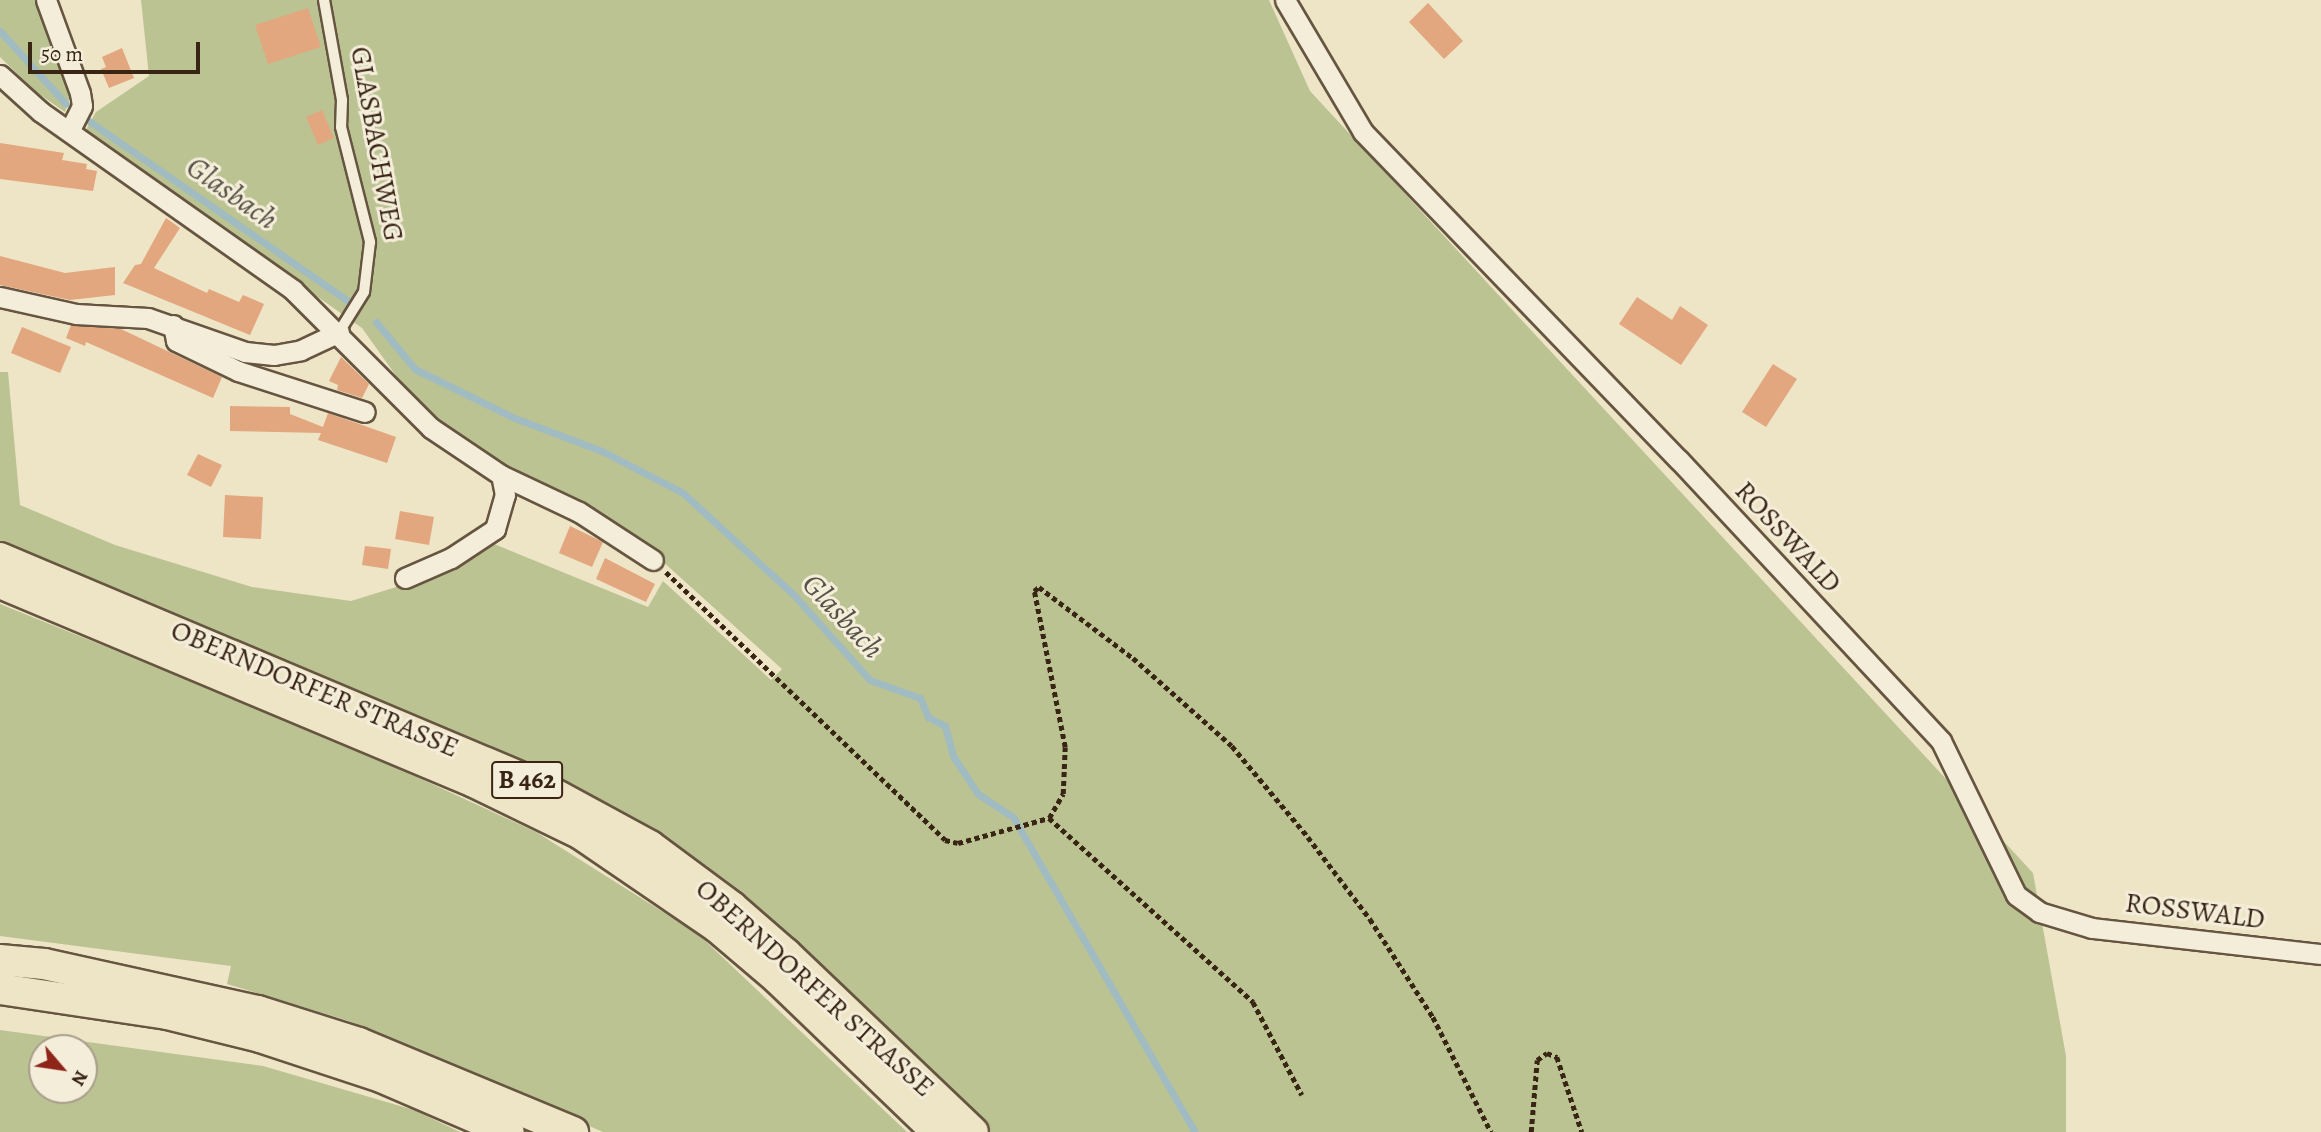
<!DOCTYPE html>
<style>
body{margin:0}
#map{position:relative;width:2321px;height:1132px;overflow:hidden;background:#eee4c6;font-family:Alegreya,serif}
div>[style]{position:absolute}
.green>*{inset:0;background:#bbc393}
.stream>*{height:7px;margin:-3.5px;padding:0 3.5px;transform-origin:3.5px;border-radius:3.5px;background:#a0bbc1}
.building>*{inset:0;background:#e2a77f}
.path>*{height:4.5px;margin-top:-2.25px;transform-origin:0;background:repeating-linear-gradient(90deg,#382513 0 5px,transparent 0 8.5px)}
.roads{filter:drop-shadow(2px 0 #665540) drop-shadow(-2px 0 #665540) drop-shadow(0 2px #665540) drop-shadow(0 -2px #665540)}
.service>*{height:10px;margin:-5px;padding:0 5px;transform-origin:5px;border-radius:5px;background:#f4edda}
.minor>*{height:19px;margin:-9.5px;padding:0 9.5px;transform-origin:9.5px;border-radius:9.5px;background:#f4edda}
.primary>*{height:30px;margin:-15px;padding:0 15px;transform-origin:15px;border-radius:15px;background:#eee4c6}
span{translate:-50% -50%;white-space:nowrap;text-align:center;line-height:1.15;-webkit-text-stroke:6px #f4edda;paint-order:stroke}
.shield-label span{padding:2px 5px;background:#f4edda;border:2px solid;border-radius:5px;-webkit-text-stroke-width:0}
.shield-label{font-size:26px;color:#382513;font-weight:700}
.street-label{font-size:28px;color:#382513}
.water-label{font-size:30px;color:#575247;font-style:italic}
.north{position:absolute;left:28px;top:1034px;width:70px;height:70px;box-sizing:border-box;background:#f4edda;border:2px solid #a99d8a;border-radius:50%;rotate:119deg;font-size:19px;font-weight:700;line-height:28px;text-align:center;color:#382513}
.north::after{content:'';display:block;margin:auto;width:24px;height:32px;background:#8f2418;clip-path:polygon(50% 0,100% 100%,50% 72%,0 100%)}
.scale{position:absolute;left:28px;top:42px;width:172px;height:32px;box-sizing:border-box;border:4px solid #382513;border-top:0;padding-left:9px;font-size:21px;line-height:24px;white-space:nowrap;color:#382513;-webkit-text-stroke:5px #f4edda;paint-order:stroke}
</style>
<div id="map">
<div class="green">
<div style="clip-path:polygon(0 0,38px 0,71px 93px,65px 112px,36px 92px,0 57px)"></div>
<div style="clip-path:polygon(141px 0,1269px 0,1310px 91px,2033px 873px,2066px 1056px,2066px 1132px,991px 1132px,826px 972px,228px 639px,0 541px,0 372px,8px 372px,20px 505px,115px 545px,252px 587px,351px 601px,435px 575px,494px 544px,648px 607px,663px 581px,771px 680px,782px 669px,631px 533px,599px 512px,490px 456px,449px 427px,409px 394px,362px 328px,84px 133px,96px 112px,149px 76px)"></div>
<div style="clip-path:polygon(0 604px,337px 740px,536px 832px,698px 934px,907px 1132px,603px 1132px,349px 1021px,227px 984px,231px 966px,0 936px)"></div>
<div style="clip-path:polygon(evenodd,0 1030px,263px 1066px,414px 1110px,460px 1132px,0 1132px,0 1030px,42px 1048px,84px 1048px,84px 1090px,42px 1090px,42px 1048px)"></div>
</div>
<div class="stream">
<div style="left:0;top:31px;width:98px;rotate:47.9deg"></div>
<div style="left:89px;top:121px;width:317px;rotate:34.8deg"></div>
<div style="left:376px;top:322px;width:61px;rotate:50.3deg"></div>
<div style="left:415px;top:369px;width:108px;rotate:26.3deg"></div>
<div style="left:512px;top:417px;width:96px;rotate:20.7deg"></div>
<div style="left:602px;top:451px;width:91px;rotate:27.4deg"></div>
<div style="left:683px;top:493px;width:149px;rotate:42.6deg"></div>
<div style="left:793px;top:594px;width:115px;rotate:48.2deg"></div>
<div style="left:870px;top:680px;width:53px;rotate:19.8deg"></div>
<div style="left:920px;top:698px;width:21px;rotate:67deg"></div>
<div style="left:928px;top:717px;width:19px;rotate:28deg"></div>
<div style="left:945px;top:726px;width:31px;rotate:75deg"></div>
<div style="left:953px;top:756px;width:45px;rotate:56.7deg"></div>
<div style="left:978px;top:794px;width:42px;rotate:33.3deg"></div>
<div style="left:1013px;top:817px;width:364px;rotate:60deg"></div>
</div>
<div class="building">
<div style="clip-path:polygon(1428px 3px,1463px 41px,1444px 59px,1409px 22px)"></div>
<div style="clip-path:polygon(308px 8px,321px 47px,268px 64px,255px 25px)"></div>
<div style="clip-path:polygon(122px 48px,134px 78px,109px 88px,101px 69px,106px 67px,102px 57px)"></div>
<div style="clip-path:polygon(322px 110px,334px 138px,318px 145px,306px 117px)"></div>
<div style="clip-path:polygon(0 143px,64px 153px,62px 160px,87px 164px,86px 169px,97px 171px,93px 191px,0 179px)"></div>
<div style="clip-path:polygon(166px 218px,180px 228px,154px 268px,207px 293px,209px 289px,239px 302px,243px 295px,264px 304px,250px 335px,123px 283px,135px 265px,141px 264px)"></div>
<div style="clip-path:polygon(0 256px,65px 273px,115px 267px,115px 295px,70px 300px,0 285px)"></div>
<div style="clip-path:polygon(1637px 297px,1672px 320px,1680px 306px,1708px 325px,1681px 365px,1619px 324px)"></div>
<div style="clip-path:polygon(71px 325px,121px 329px,222px 377px,213px 398px,86px 342px,85px 346px,66px 338px)"></div>
<div style="clip-path:polygon(22px 327px,71px 347px,60px 373px,11px 353px)"></div>
<div style="clip-path:polygon(341px 357px,369px 384px,362px 398px,337px 390px,338px 385px,329px 381px)"></div>
<div style="clip-path:polygon(1773px 364px,1797px 379px,1766px 427px,1742px 412px)"></div>
<div style="clip-path:polygon(230px 406px,290px 407px,290px 414px,323px 427px,328px 413px,396px 437px,387px 463px,318px 440px,321px 433px,230px 431px)"></div>
<div style="clip-path:polygon(198px 454px,222px 465px,211px 487px,187px 475px)"></div>
<div style="clip-path:polygon(225px 495px,263px 497px,261px 539px,223px 537px)"></div>
<div style="clip-path:polygon(400px 511px,434px 517px,429px 545px,395px 539px)"></div>
<div style="clip-path:polygon(570px 526px,603px 542px,592px 567px,559px 553px)"></div>
<div style="clip-path:polygon(365px 546px,391px 549px,388px 569px,362px 565px)"></div>
<div style="clip-path:polygon(605px 558px,655px 584px,646px 602px,596px 579px)"></div>
</div>
<div class="path">
<div style="left:666px;top:572px;width:387px;rotate:43.8deg"></div>
<div style="left:945px;top:840px;width:13px;rotate:13deg"></div>
<div style="left:958px;top:843px;width:94px;rotate:-15.4deg"></div>
<div style="left:1049px;top:818px;width:28px;rotate:-60deg"></div>
<div style="left:1063px;top:794px;width:47px;rotate:-87.6deg"></div>
<div style="left:1065px;top:747px;width:159px;rotate:-101.2deg"></div>
<div style="left:1034px;top:591px;width:6px;rotate:-39deg"></div>
<div style="left:1039px;top:587px;width:118px;rotate:37.1deg"></div>
<div style="left:1133px;top:658px;width:132px;rotate:41.6deg"></div>
<div style="left:1232px;top:746px;width:119px;rotate:50.1deg"></div>
<div style="left:1308px;top:837px;width:103px;rotate:52.9deg"></div>
<div style="left:1370px;top:919px;width:117px;rotate:57.3deg"></div>
<div style="left:1433px;top:1017px;width:129px;rotate:63.2deg"></div>
<div style="left:1049px;top:818px;width:275px;rotate:42deg"></div>
<div style="left:1253px;top:1002px;width:105px;rotate:62.2deg"></div>
<div style="left:1531px;top:1132px;width:72px;rotate:-85.2deg"></div>
<div style="left:1537px;top:1060px;width:12px;rotate:-35deg"></div>
<div style="left:1547px;top:1053px;width:11px;rotate:22deg"></div>
<div style="left:1557px;top:1057px;width:79px;rotate:71.6deg"></div>
</div>
<div class="roads">
<div class="service">
<div style="left:324px;top:0;width:102px;rotate:79.8deg"></div>
<div style="left:342px;top:100px;width:27px;rotate:92deg"></div>
<div style="left:341px;top:127px;width:119px;rotate:75.8deg"></div>
<div style="left:370px;top:242px;width:50px;rotate:96.8deg"></div>
<div style="left:364px;top:292px;width:47px;rotate:122deg"></div>
</div>
<div class="minor">
<div style="left:46px;top:0;width:99px;rotate:69.9deg"></div>
<div style="left:80px;top:93px;width:13px;rotate:81deg"></div>
<div style="left:82px;top:106px;width:28px;rotate:117deg"></div>
<div style="left:1285px;top:0;width:153px;rotate:59.4deg"></div>
<div style="left:1363px;top:132px;width:455px;rotate:46.1deg"></div>
<div style="left:1679px;top:460px;width:384px;rotate:47deg"></div>
<div style="left:1941px;top:741px;width:171px;rotate:64deg"></div>
<div style="left:2016px;top:895px;width:29px;rotate:36deg"></div>
<div style="left:2039px;top:912px;width:55px;rotate:16.8deg"></div>
<div style="left:2092px;top:928px;width:230px;rotate:6.5deg"></div>
<div style="left:0;top:75px;width:55px;rotate:42.1deg"></div>
<div style="left:41px;top:112px;width:309px;rotate:35.2deg"></div>
<div style="left:293px;top:290px;width:195px;rotate:45deg"></div>
<div style="left:431px;top:428px;width:84px;rotate:33.9deg"></div>
<div style="left:501px;top:475px;width:86px;rotate:25.4deg"></div>
<div style="left:579px;top:512px;width:88px;rotate:33deg"></div>
<div style="left:0;top:297px;width:78px;rotate:12.6deg"></div>
<div style="left:76px;top:314px;width:72px;rotate:3.2deg"></div>
<div style="left:148px;top:318px;width:103px;rotate:19.3deg"></div>
<div style="left:245px;top:352px;width:29px;rotate:6deg"></div>
<div style="left:274px;top:355px;width:27px;rotate:-10deg"></div>
<div style="left:301px;top:350px;width:42px;rotate:-25.3deg"></div>
<div style="left:173px;top:325px;width:16px;rotate:79deg"></div>
<div style="left:176px;top:341px;width:69px;rotate:25.8deg"></div>
<div style="left:238px;top:371px;width:133px;rotate:17.9deg"></div>
<div style="left:405px;top:578px;width:50px;rotate:-23.5deg"></div>
<div style="left:451px;top:558px;width:53px;rotate:-33.4deg"></div>
<div style="left:495px;top:529px;width:35px;rotate:-74deg"></div>
<div style="left:505px;top:495px;width:20px;rotate:-101deg"></div>
</div>
<div class="primary">
<div style="left:0;top:558px;width:579px;rotate:22.85deg"></div>
<div style="left:534px;top:783px;width:132px;rotate:28.5deg"></div>
<div style="left:650px;top:846px;width:102px;rotate:36.6deg"></div>
<div style="left:732px;top:907px;width:72px;rotate:41deg"></div>
<div style="left:786px;top:954px;width:258px;rotate:43.6deg"></div>
<div style="left:0;top:583px;width:514px;rotate:22.77deg"></div>
<div style="left:474px;top:782px;width:119px;rotate:25.9deg"></div>
<div style="left:581px;top:834px;width:165px;rotate:34.4deg"></div>
<div style="left:717px;top:927px;width:80px;rotate:40.4deg"></div>
<div style="left:778px;top:979px;width:221px;rotate:43.9deg"></div>
<div style="left:0;top:960px;width:44px;rotate:5.2deg"></div>
<div style="left:44px;top:964px;width:219px;rotate:12.4deg"></div>
<div style="left:258px;top:1011px;width:106px;rotate:17.6deg"></div>
<div style="left:359px;top:1043px;width:232px;rotate:22.6deg"></div>
<div style="left:0;top:989px;width:169px;rotate:8.5deg"></div>
<div style="left:167px;top:1014px;width:96px;rotate:13.9deg"></div>
<div style="left:260px;top:1037px;width:127px;rotate:18.3deg"></div>
<div style="left:381px;top:1077px;width:139px;rotate:23.3deg"></div>
</div>
</div>
<div class="shield-label">
<span style="left:527px;top:780px">B 462</span>
</div>
<div class="street-label">
<span style="left:377px;top:144px;rotate:80deg">GLASBACHWEG</span>
<span style="left:1788px;top:537px;rotate:47deg">ROSSWALD</span>
<span style="left:315px;top:689px;rotate:23deg">OBERNDORFER STRASSE</span>
<span style="left:2195px;top:911px;rotate:7deg">ROSSWALD</span>
<span style="left:815px;top:988px;rotate:42deg">OBERNDORFER STRASSE</span>
</div>
<div class="water-label">
<span style="left:232px;top:193px;rotate:35deg">Glasbach</span>
<span style="left:843px;top:616px;rotate:47deg">Glasbach</span>
</div>
<div class="north">N</div>
<div class="scale">50 m</div>
</div>
